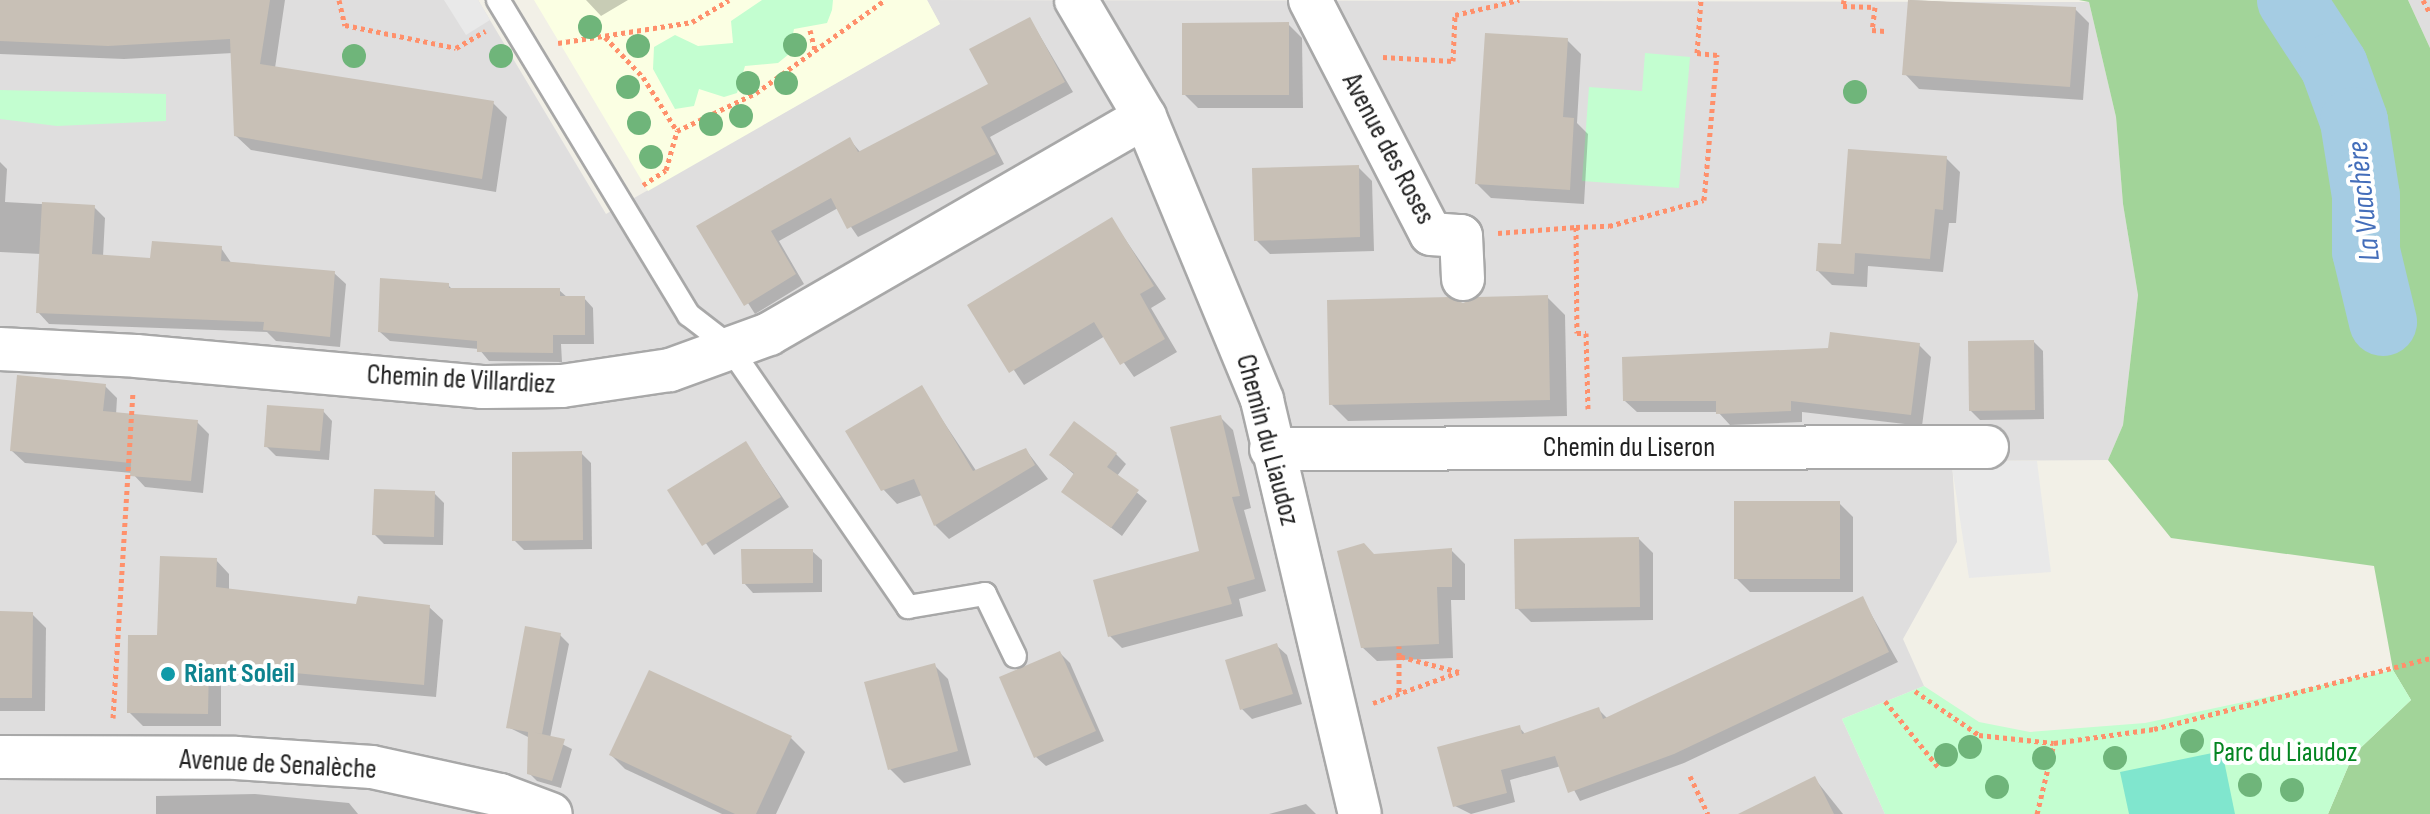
<!DOCTYPE html>
<meta charset="utf-8">
<style>
body{margin:0}
#map{position:relative;width:2430px;height:814px;overflow:hidden;background:#f2f0e7;font-family:"Sofia Sans Condensed",sans-serif}
div>[style]{position:absolute}
.residential>*{inset:0;background:#dfdede}
.education>*{inset:0;background:#fbffe3}
.forest>*{inset:0;background:#a2d499}
.park>*{inset:0;background:#c3fed0}
.pitch>*{inset:0;background:#80e6ce}
.parking>*{inset:0;background:#e9e9e9}
.shadow>*{inset:0;background:#0003}
.river>*{height:68px;margin:-34px;padding:0 34px;transform-origin:34px;border-radius:34px;background:#a5cce3}
.building>*{inset:0;background:#c8c0b6}
.path>*{height:5px;margin-top:-2.5px;transform-origin:0;background:repeating-linear-gradient(90deg,#ff906b 0 4px,transparent 0 8px)}
.roads{filter:drop-shadow(2px 0 #a8a8a8) drop-shadow(-2px 0 #a8a8a8) drop-shadow(0 2px #a8a8a8) drop-shadow(0 -2px #a8a8a8)}
.lane>*{height:22px;margin:-11px;padding:0 11px;transform-origin:11px;border-radius:11px;background:#fff}
.street>*{height:42px;margin:-21px;padding:0 21px;transform-origin:21px;border-radius:21px;background:#fff}
.trees>*{width:24px;height:24px;margin:-12px;border-radius:50%;background:#6fb57a}
.dots>*{width:22px;height:22px;translate:-50% -50%;box-sizing:border-box;border:4px solid #fff;border-radius:50%}
span{translate:-50% -50%;white-space:nowrap;text-align:center;line-height:1.15;-webkit-text-stroke:8px #fff;paint-order:stroke}
.street-label{font-size:28px;color:#212121}
.culture-label{font-size:28px;color:#0d838f;font-weight:700}
.left{translate:0 -50%;text-align:left}
.park-label{font-size:28px;color:#048521}
.water-label{font-size:30px;color:#446eba;font-style:italic}
</style>
<div id="map">
<div class="residential">
<div style="clip-path:polygon(0 0,478px 0,606px 214px,940px 24px,927px 0,2089px 2px,2116px 117px,2123px 204px,2138px 295px,2123px 425px,2108px 460px,1952px 461px,1957px 542px,1903px 639px,1924px 686px,1842px 719px,1885px 814px,0 814px)"></div>
<div style="clip-path:polygon(2408px 0,2430px 0,2430px 48px)"></div>
</div>
<div class="education">
<div style="clip-path:polygon(534px 0,927px 0,940px 24px,648px 191px)"></div>
</div>
<div class="forest">
<div style="clip-path:polygon(2079px 0,2408px 0,2430px 48px,2430px 814px,2328px 814px,2353px 755px,2411px 700px,2393px 670px,2374px 566px,2171px 538px,2108px 460px,2123px 425px,2138px 295px,2123px 204px,2116px 117px,2089px 2px)"></div>
</div>
<div class="park">
<div style="clip-path:polygon(762px 0,833px 0,832px 10px,827px 23px,794px 29px,789px 54px,778px 63px,745px 66px,737px 93px,724px 97px,699px 89px,694px 106px,675px 109px,653px 69px,654px 47px,675px 35px,698px 46px,733px 43px,731px 21px)"></div>
<div style="clip-path:polygon(1645px 53px,1690px 57px,1679px 188px,1582px 181px,1589px 87px,1642px 91px)"></div>
<div style="clip-path:polygon(0 90px,166px 94px,166px 121px,57px 126px,0 119px)"></div>
<div style="clip-path:polygon(2393px 670px,2411px 700px,2353px 755px,2328px 814px,1885px 814px,1842px 719px,1924px 686px,1979px 722px,2030px 732px,2145px 723px)"></div>
</div>
<div class="pitch">
<div style="clip-path:polygon(2222px 751px,2235px 814px,2129px 814px,2120px 772px)"></div>
</div>
<div class="parking">
<div style="clip-path:polygon(444px 0,478px 0,490px 20px,466px 35px)"></div>
<div style="clip-path:polygon(1951px 461px,2037px 461px,2051px 572px,1969px 578px)"></div>
</div>
<div class="shadow">
<div style="clip-path:polygon(0 0,285px 0,275px 68px,493px 103px,507px 117px,496px 192px,251px 150px,236px 136px,233px 53px,124px 59px,0 54px)"></div>
<div style="clip-path:polygon(586px 0,628px 0,601px 16px)"></div>
<div style="clip-path:polygon(1910px 0,2075px 9px,2089px 23px,2083px 100px,1919px 89px,1905px 74px)"></div>
<div style="clip-path:polygon(1030px 19px,1073px 92px,990px 137px,1004px 164px,858px 237px,838px 208px,779px 241px,804px 284px,755px 314px,699px 226px,850px 140px,861px 153px,991px 85px)"></div>
<div style="clip-path:polygon(1288px 24px,1302px 38px,1303px 108px,1198px 108px,1184px 94px)"></div>
<div style="clip-path:polygon(1567px 40px,1581px 54px,1577px 123px,1588px 134px,1584px 204px,1491px 198px,1477px 184px)"></div>
<div style="clip-path:polygon(1946px 158px,1960px 172px,1956px 223px,1949px 223px,1943px 272px,1868px 266px,1867px 287px,1832px 285px,1818px 271px)"></div>
<div style="clip-path:polygon(0 162px,7px 169px,5px 202px,94px 207px,105px 218px,103px 257px,152px 260px,221px 248px,232px 264px,334px 273px,346px 284px,340px 347px,276px 341px,267px 332px,49px 324px,38px 312px,41px 254px,0 252px)"></div>
<div style="clip-path:polygon(1358px 167px,1372px 181px,1374px 251px,1270px 254px,1256px 240px)"></div>
<div style="clip-path:polygon(1112px 220px,1166px 299px,1151px 308px,1177px 352px,1134px 377px,1105px 336px,1024px 385px,970px 305px)"></div>
<div style="clip-path:polygon(448px 285px,453px 290px,559px 290px,568px 298px,584px 298px,593px 308px,594px 344px,561px 344px,562px 362px,489px 361px,479px 349px,390px 341px,380px 332px)"></div>
<div style="clip-path:polygon(1547px 297px,1565px 315px,1567px 416px,1348px 421px,1331px 404px,1463px 305px)"></div>
<div style="clip-path:polygon(2034px 342px,2043px 351px,2044px 419px,1980px 420px,1970px 410px)"></div>
<div style="clip-path:polygon(1919px 345px,1931px 357px,1922px 426px,1802px 412px,1802px 422px,1730px 425px,1718px 412px,1637px 412px,1625px 401px)"></div>
<div style="clip-path:polygon(105px 386px,117px 398px,116px 415px,197px 422px,209px 434px,203px 493px,145px 487px,132px 473px,25px 463px,12px 451px)"></div>
<div style="clip-path:polygon(921px 388px,977px 472px,1026px 450px,1048px 479px,949px 539px,935px 525px,922px 495px,897px 504px,883px 489px)"></div>
<div style="clip-path:polygon(323px 411px,332px 421px,329px 460px,276px 456px,266px 446px)"></div>
<div style="clip-path:polygon(1221px 418px,1233px 430px,1251px 508px,1244px 510px,1266px 591px,1239px 599px,1243px 616px,1122px 648px,1110px 636px,1202px 553px)"></div>
<div style="clip-path:polygon(746px 443px,789px 507px,714px 555px,670px 491px)"></div>
<div style="clip-path:polygon(581px 453px,591px 463px,592px 549px,524px 550px,514px 540px)"></div>
<div style="clip-path:polygon(1116px 454px,1126px 464px,1117px 476px,1147px 501px,1122px 536px,1063px 491px,1075px 475px,1051px 455px)"></div>
<div style="clip-path:polygon(434px 493px,444px 503px,443px 545px,384px 544px,374px 534px)"></div>
<div style="clip-path:polygon(1839px 503px,1853px 517px,1853px 592px,1750px 592px,1736px 578px)"></div>
<div style="clip-path:polygon(1639px 539px,1653px 553px,1653px 620px,1531px 622px,1517px 608px)"></div>
<div style="clip-path:polygon(1451px 550px,1465px 564px,1465px 600px,1451px 600px,1453px 658px,1377px 661px,1362px 647px,1374px 556px)"></div>
<div style="clip-path:polygon(812px 551px,822px 560px,822px 592px,753px 593px,744px 583px)"></div>
<div style="clip-path:polygon(216px 560px,229px 574px,229px 591px,358px 606px,429px 607px,443px 620px,436px 697px,221px 678px,221px 726px,143px 726px,129px 712px,159px 637px)"></div>
<div style="clip-path:polygon(1862px 598px,1898px 662px,1684px 763px,1580px 801px,1561px 766px,1510px 780px,1515px 802px,1471px 814px,1455px 806px,1519px 727px,1526px 735px,1598px 709px,1608px 719px)"></div>
<div style="clip-path:polygon(0 613px,32px 614px,46px 628px,45px 711px,0 711px)"></div>
<div style="clip-path:polygon(560px 635px,569px 644px,550px 738px,572px 749px,561px 788px,537px 781px,529px 773px,530px 738px,508px 727px)"></div>
<div style="clip-path:polygon(1277px 646px,1287px 655px,1302px 704px,1252px 719px,1242px 709px)"></div>
<div style="clip-path:polygon(1060px 653px,1070px 663px,1104px 741px,1046px 766px,1036px 757px)"></div>
<div style="clip-path:polygon(934px 665px,948px 679px,971px 765px,904px 783px,890px 769px)"></div>
<div style="clip-path:polygon(791px 738px,805px 752px,776px 814px,722px 814px,625px 769px,611px 755px)"></div>
<div style="clip-path:polygon(1815px 779px,1843px 814px,1742px 814px)"></div>
<div style="clip-path:polygon(255px 794px,349px 803px,358px 814px,156px 814px,156px 796px)"></div>
<div style="clip-path:polygon(1306px 804px,1316px 814px,1269px 814px)"></div>
</div>
<div class="river">
<div style="left:2291px;top:0;width:79px;rotate:56.9deg"></div>
<div style="left:2334px;top:66px;width:59px;rotate:70deg"></div>
<div style="left:2354px;top:121px;width:76px;rotate:80.9deg"></div>
<div style="left:2366px;top:196px;width:55px;rotate:90deg"></div>
<div style="left:2366px;top:251px;width:73px;rotate:76.5deg"></div>
</div>
<div class="building">
<div style="clip-path:polygon(0 0,270px 0,260px 64px,494px 101px,482px 179px,234px 136px,230px 39px,108px 46px,0 41px)"></div>
<div style="clip-path:polygon(1908px 0,2076px 7px,2070px 87px,1902px 75px)"></div>
<div style="clip-path:polygon(1030px 17px,1065px 82px,981px 127px,996px 154px,847px 229px,831px 198px,771px 231px,796px 274px,744px 306px,696px 226px,850px 137px,858px 152px,988px 84px,969px 49px)"></div>
<div style="clip-path:polygon(1289px 22px,1289px 95px,1182px 95px,1182px 23px)"></div>
<div style="clip-path:polygon(1485px 33px,1568px 38px,1563px 117px,1574px 118px,1570px 190px,1475px 184px)"></div>
<div style="clip-path:polygon(1848px 149px,1947px 156px,1943px 210px,1935px 209px,1930px 259px,1855px 253px,1854px 274px,1816px 271px,1818px 243px,1841px 244px)"></div>
<div style="clip-path:polygon(1359px 165px,1360px 237px,1254px 241px,1252px 168px)"></div>
<div style="clip-path:polygon(42px 202px,95px 205px,92px 254px,150px 258px,152px 241px,222px 246px,221px 261px,335px 271px,330px 337px,263px 330px,264px 322px,36px 313px)"></div>
<div style="clip-path:polygon(1112px 217px,1154px 286px,1140px 294px,1165px 339px,1120px 365px,1094px 322px,1009px 373px,967px 305px)"></div>
<div style="clip-path:polygon(380px 278px,449px 283px,449px 288px,560px 288px,560px 296px,585px 296px,585px 335px,553px 335px,553px 353px,477px 352px,477px 341px,378px 332px)"></div>
<div style="clip-path:polygon(1548px 295px,1550px 400px,1329px 405px,1327px 300px,1449px 297px,1463px 303px,1478px 297px)"></div>
<div style="clip-path:polygon(1830px 332px,1920px 343px,1911px 415px,1791px 401px,1791px 411px,1716px 414px,1716px 401px,1623px 401px,1622px 357px,1828px 348px)"></div>
<div style="clip-path:polygon(2034px 340px,2035px 410px,1969px 411px,1968px 341px)"></div>
<div style="clip-path:polygon(17px 375px,106px 384px,103px 411px,198px 420px,191px 481px,130px 476px,131px 463px,10px 451px)"></div>
<div style="clip-path:polygon(922px 385px,973px 471px,1026px 448px,1035px 465px,934px 526px,914px 479px,881px 491px,845px 431px)"></div>
<div style="clip-path:polygon(267px 405px,324px 409px,320px 451px,264px 447px)"></div>
<div style="clip-path:polygon(1221px 415px,1240px 496px,1232px 497px,1255px 579px,1227px 587px,1232px 604px,1108px 637px,1093px 580px,1199px 551px,1170px 427px)"></div>
<div style="clip-path:polygon(1074px 421px,1117px 453px,1107px 467px,1139px 490px,1111px 528px,1061px 492px,1074px 473px,1049px 455px)"></div>
<div style="clip-path:polygon(746px 441px,781px 497px,702px 546px,667px 490px)"></div>
<div style="clip-path:polygon(582px 451px,583px 540px,512px 541px,512px 452px)"></div>
<div style="clip-path:polygon(374px 489px,435px 491px,434px 537px,372px 535px)"></div>
<div style="clip-path:polygon(1734px 501px,1840px 501px,1840px 579px,1734px 579px)"></div>
<div style="clip-path:polygon(1639px 537px,1640px 607px,1515px 609px,1514px 539px)"></div>
<div style="clip-path:polygon(1364px 543px,1374px 554px,1452px 548px,1452px 587px,1437px 587px,1439px 644px,1361px 648px,1337px 551px)"></div>
<div style="clip-path:polygon(741px 549px,813px 549px,813px 583px,742px 584px)"></div>
<div style="clip-path:polygon(160px 556px,217px 558px,216px 587px,356px 604px,358px 596px,430px 605px,424px 685px,209px 665px,208px 714px,127px 713px,128px 635px,157px 635px)"></div>
<div style="clip-path:polygon(1863px 596px,1889px 652px,1674px 754px,1568px 793px,1555px 756px,1501px 770px,1507px 793px,1453px 807px,1437px 747px,1520px 725px,1522px 734px,1599px 707px,1603px 719px)"></div>
<div style="clip-path:polygon(0 611px,33px 612px,32px 698px,0 698px)"></div>
<div style="clip-path:polygon(525px 626px,561px 633px,542px 734px,532px 732px,565px 739px,552px 781px,527px 774px,528px 732px,506px 728px)"></div>
<div style="clip-path:polygon(1277px 643px,1293px 694px,1240px 710px,1225px 660px)"></div>
<div style="clip-path:polygon(1060px 651px,1096px 731px,1034px 758px,999px 677px)"></div>
<div style="clip-path:polygon(935px 663px,958px 751px,888px 770px,864px 682px)"></div>
<div style="clip-path:polygon(649px 670px,792px 736px,756px 814px,735px 814px,609px 755px)"></div>
<div style="clip-path:polygon(1815px 776px,1834px 814px,1738px 814px)"></div>
</div>
<div class="path">
<div style="left:339px;top:0;width:26px;rotate:77deg"></div>
<div style="left:345px;top:25px;width:113px;rotate:11.7deg"></div>
<div style="left:456px;top:48px;width:34px;rotate:-30deg"></div>
<div style="left:1844px;top:0;width:6px;rotate:99deg"></div>
<div style="left:1843px;top:6px;width:32px;rotate:2deg"></div>
<div style="left:1875px;top:7px;width:23px;rotate:97deg"></div>
<div style="left:1872px;top:30px;width:13px;rotate:4deg"></div>
<div style="left:2423px;top:0;width:15px;rotate:62deg"></div>
<div style="left:810px;top:30px;width:21px;rotate:76deg"></div>
<div style="left:605px;top:37px;width:55px;rotate:46.5deg"></div>
<div style="left:643px;top:77px;width:64px;rotate:57.8deg"></div>
<div style="left:558px;top:43px;width:136px;rotate:-8.9deg"></div>
<div style="left:692px;top:22px;width:43px;rotate:-30.7deg"></div>
<div style="left:1383px;top:57px;width:70px;rotate:3.3deg"></div>
<div style="left:1453px;top:61px;width:46px;rotate:-87.5deg"></div>
<div style="left:1455px;top:15px;width:66px;rotate:-13.2deg"></div>
<div style="left:643px;top:185px;width:27px;rotate:-33deg"></div>
<div style="left:666px;top:170px;width:41px;rotate:-74.2deg"></div>
<div style="left:677px;top:131px;width:88px;rotate:-25.7deg"></div>
<div style="left:756px;top:93px;width:159px;rotate:-35.8deg"></div>
<div style="left:1576px;top:227px;width:33px;rotate:-2deg"></div>
<div style="left:1609px;top:226px;width:98px;rotate:-15.3deg"></div>
<div style="left:1704px;top:200px;width:146px;rotate:-84.9deg"></div>
<div style="left:1717px;top:55px;width:20px;rotate:-174deg"></div>
<div style="left:1697px;top:53px;width:53px;rotate:-85.7deg"></div>
<div style="left:1498px;top:233px;width:78px;rotate:-4.4deg"></div>
<div style="left:1576px;top:227px;width:106px;rotate:89.5deg"></div>
<div style="left:1577px;top:333px;width:9px"></div>
<div style="left:1586px;top:333px;width:76px;rotate:88.5deg"></div>
<div style="left:1399px;top:656px;width:38px;rotate:90deg"></div>
<div style="left:1915px;top:691px;width:78px;rotate:34.5deg"></div>
<div style="left:1979px;top:735px;width:75px;rotate:6.1deg"></div>
<div style="left:2054px;top:743px;width:101px;rotate:-8deg"></div>
<div style="left:2154px;top:729px;width:285px;rotate:-14.4deg"></div>
<div style="left:1885px;top:701px;width:85px;rotate:51.2deg"></div>
<div style="left:1373px;top:703px;width:91px;rotate:-19.8deg"></div>
<div style="left:1459px;top:672px;width:62px;rotate:-165.1deg"></div>
<div style="left:1399px;top:656px;width:10px;rotate:-90deg"></div>
<div style="left:113px;top:718px;width:327px;rotate:-86.5deg"></div>
<div style="left:1690px;top:776px;width:42px;rotate:64.7deg"></div>
<div style="left:2037px;top:814px;width:73px;rotate:-76.5deg"></div>
</div>
<div class="roads">
<div class="lane">
<div style="left:498px;top:0;width:368px;rotate:58.8deg"></div>
<div style="left:689px;top:315px;width:49px;rotate:37.6deg"></div>
<div style="left:728px;top:345px;width:318px;rotate:55.5deg"></div>
<div style="left:908px;top:607px;width:78px;rotate:-9.6deg"></div>
<div style="left:985px;top:594px;width:69px;rotate:64.2deg"></div>
</div>
<div class="street">
<div style="left:1076px;top:0;width:136px;rotate:59.5deg"></div>
<div style="left:1145px;top:117px;width:306px;rotate:67.5deg"></div>
<div style="left:1262px;top:400px;width:425px;rotate:76.7deg"></div>
<div style="left:1310px;top:0;width:263px;rotate:62.7deg"></div>
<div style="left:1431px;top:234px;width:30px;rotate:4deg"></div>
<div style="left:1461px;top:236px;width:43px;rotate:87.3deg"></div>
<div style="left:0;top:349px;width:136px;rotate:2.9deg"></div>
<div style="left:136px;top:356px;width:347px;rotate:5.1deg"></div>
<div style="left:482px;top:387px;width:80px;rotate:-0.7deg"></div>
<div style="left:562px;top:386px;width:109px;rotate:-8.4deg"></div>
<div style="left:670px;top:370px;width:105px;rotate:-20deg"></div>
<div style="left:769px;top:334px;width:434px;rotate:-30deg"></div>
<div style="left:1271px;top:449px;width:716px;rotate:-0.16deg"></div>
<div style="left:0;top:757px;width:236px;rotate:0.2deg"></div>
<div style="left:236px;top:758px;width:136px;rotate:3.8deg"></div>
<div style="left:372px;top:767px;width:131px;rotate:12.3deg"></div>
<div style="left:500px;top:795px;width:54px;rotate:20.4deg"></div>
</div>
</div>
<div class="trees">
<div style="left:590px;top:27px"></div>
<div style="left:795px;top:45px"></div>
<div style="left:638px;top:46px"></div>
<div style="left:354px;top:56px"></div>
<div style="left:501px;top:56px"></div>
<div style="left:748px;top:83px"></div>
<div style="left:786px;top:83px"></div>
<div style="left:628px;top:87px"></div>
<div style="left:1855px;top:92px"></div>
<div style="left:741px;top:116px"></div>
<div style="left:639px;top:123px"></div>
<div style="left:711px;top:124px"></div>
<div style="left:651px;top:157px"></div>
<div style="left:2192px;top:741px"></div>
<div style="left:1970px;top:747px"></div>
<div style="left:1946px;top:755px"></div>
<div style="left:2044px;top:758px"></div>
<div style="left:2115px;top:758px"></div>
<div style="left:2250px;top:785px"></div>
<div style="left:1997px;top:787px"></div>
<div style="left:2292px;top:790px"></div>
</div>
<div class="dots">
<div style="left:168px;top:674px;background:#0f9aa8"></div>
</div>
<div class="street-label">
<span style="left:1388px;top:149px;rotate:62deg">Avenue des Roses</span>
<span style="left:461px;top:380px;rotate:3deg">Chemin de Villardiez</span>
<span style="left:1267px;top:440px;rotate:75deg">Chemin du Liaudoz</span>
<span style="left:1629px;top:448px">Chemin du Liseron</span>
<span style="left:278px;top:765px;rotate:3deg">Avenue de Senalèche</span>
</div>
<div class="culture-label">
<span class="left" style="left:184px;top:674px">Riant Soleil</span>
</div>
<div class="park-label">
<span style="left:2285px;top:753px">Parc du Liaudoz</span>
</div>
<div class="water-label">
<span style="left:2364px;top:201px;rotate:-96deg">La Vuachère</span>
</div>
</div>
